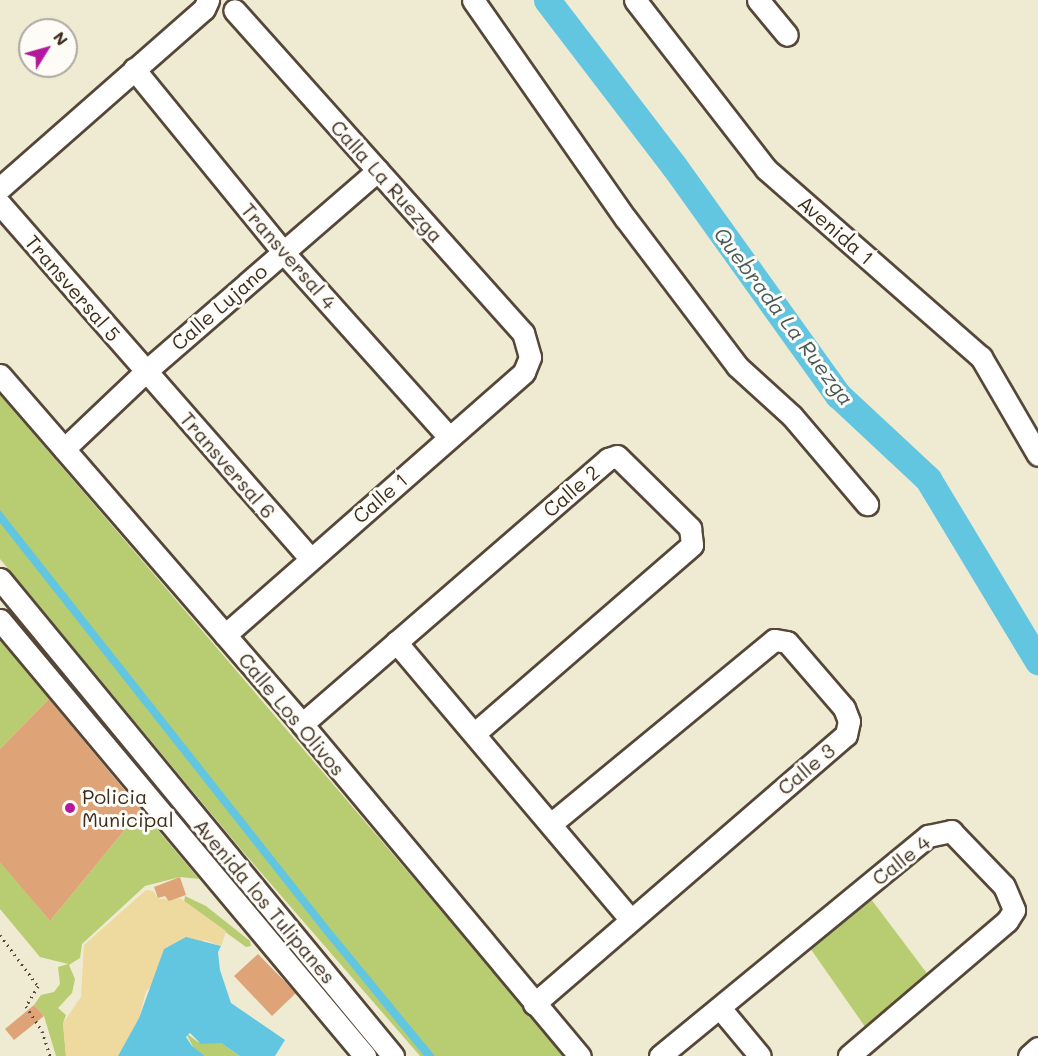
<!DOCTYPE html>
<style>
body{margin:0}
#map{position:relative;width:1038px;height:1056px;overflow:hidden;background:#efebd3;font-family:Mali,sans-serif}
div>[style]{position:absolute}
.green>*{inset:0;background:#b8cd71}
.sand>*{inset:0;background:#eeda9e}
.water>*{inset:0;background:#63c6e1}
.river>*{height:27px;margin:-13.5px;padding:0 13.5px;transform-origin:13.5px;border-radius:13.5px;background:#63c6e1}
.building>*{inset:0;background:#dea377}
.path>*{height:3px;margin-top:-1.5px;transform-origin:0;background:repeating-linear-gradient(90deg,#564739 0 1.5px,transparent 0 6px)}
.roads{filter:drop-shadow(2px 0 #564739) drop-shadow(-2px 0 #564739) drop-shadow(0 2px #564739) drop-shadow(0 -2px #564739)}
.minor>*{height:21px;margin:-10.5px;padding:0 10.5px;transform-origin:10.5px;border-radius:10.5px;background:#fff}
.dots>*{width:16px;height:16px;translate:-50% -50%;box-sizing:border-box;border:3px solid #fdfcf7;border-radius:50%}
span{translate:-50% -50%;white-space:nowrap;text-align:center;line-height:1.15;-webkit-text-stroke:6px #fdfcf7;paint-order:stroke}
.street-label{font-size:20px;color:#3b2a1e}
.poi-label{font-size:20px;color:#3b2a1e}
.left{translate:0 -50%;text-align:left}
.water-label{font-size:21px;color:#475958;font-style:italic}
.north{position:absolute;left:18px;top:18px;width:60px;height:60px;box-sizing:border-box;background:#fdfcf7;border:2px solid #afa8a0;border-radius:50%;rotate:53deg;font-size:16px;font-weight:700;line-height:24px;text-align:center;color:#3b2a1e}
.north::after{content:'';display:block;margin:auto;width:21px;height:27px;background:#b5179e;clip-path:polygon(50% 0,100% 100%,50% 72%,0 100%)}
</style>
<div id="map">
<div class="green">
<div style="clip-path:polygon(0 395px,176px 600px,565px 1056px,420px 1056px,244px 853px,0 559px)"></div>
<div style="clip-path:polygon(0 635px,51px 697px,0 749px)"></div>
<div style="clip-path:polygon(141px 810px,199px 879px,180px 877px,145px 886px,82px 944px,80px 958px,69px 965px,75px 979px,72px 993px,58px 1008px,66px 1015px,63px 1023px,66px 1056px,56px 1056px,44px 1016px,34px 1005px,41px 995px,54px 992px,60px 984px,58px 967px,68px 964px,40px 957px,0 909px,0 861px,50px 921px)"></div>
<div style="clip-path:polygon(185px 896px,206px 906px,250px 941px,251px 946px,246px 947px,184px 902px)"></div>
<div style="clip-path:polygon(871px 899px,932px 980px,868px 1031px,810px 948px)"></div>
<div style="clip-path:polygon(186px 1033px,198px 1042px,221px 1043px,240px 1056px,205px 1056px,195px 1051px)"></div>
</div>
<div class="sand">
<div style="clip-path:polygon(146px 890px,153px 891px,159px 899px,180px 898px,226px 931px,223px 941px,221px 946px,204px 940px,146px 991px,139px 1018px,118px 1056px,66px 1056px,63px 1023px,81px 997px,84px 945px)"></div>
</div>
<div class="water">
<div style="clip-path:polygon(0 510px,329px 927px,435px 1056px,424px 1056px,323px 932px,0 523px)"></div>
<div style="clip-path:polygon(186px 937px,221px 946px,218px 952px,220px 970px,231px 1003px,285px 1040px,275px 1056px,240px 1056px,221px 1043px,201px 1044px,190px 1033px,186px 1037px,192px 1046px,205px 1056px,118px 1056px,139px 1018px,164px 949px)"></div>
</div>
<div class="river">
<div style="left:547px;top:0;width:209px;rotate:52.6deg"></div>
<div style="left:674px;top:166px;width:282px;rotate:54.4deg"></div>
<div style="left:838px;top:395px;width:123px;rotate:43deg"></div>
<div style="left:928px;top:479px;width:213px;rotate:58.9deg"></div>
</div>
<div class="building">
<div style="clip-path:polygon(49px 699px,141px 810px,50px 921px,0 862px,0 749px)"></div>
<div style="clip-path:polygon(180px 877px,186px 895px,169px 901px,165px 896px,158px 898px,154px 887px)"></div>
<div style="clip-path:polygon(258px 954px,296px 993px,272px 1016px,234px 976px)"></div>
<div style="clip-path:polygon(34px 1005px,44px 1016px,14px 1040px,5px 1029px)"></div>
</div>
<div class="path">
<div style="left:0;top:935px;width:64px;rotate:53.3deg"></div>
<div style="left:38px;top:986px;width:23px;rotate:121deg"></div>
<div style="left:26px;top:1006px;width:30px;rotate:57deg"></div>
<div style="left:42px;top:1031px;width:26px;rotate:72deg"></div>
</div>
<div class="roads">
<div class="minor">
<div style="left:473px;top:0;width:267px;rotate:55.1deg"></div>
<div style="left:626px;top:219px;width:184px;rotate:52.9deg"></div>
<div style="left:737px;top:366px;width:74px;rotate:42.3deg"></div>
<div style="left:792px;top:416px;width:116px;rotate:49.6deg"></div>
<div style="left:635px;top:0;width:214px;rotate:52.2deg"></div>
<div style="left:766px;top:169px;width:286px;rotate:41.2deg"></div>
<div style="left:981px;top:357px;width:113px;rotate:59.8deg"></div>
<div style="left:758px;top:0;width:45px;rotate:50.4deg"></div>
<div style="left:134px;top:69px;width:236px;rotate:50.8deg"></div>
<div style="left:283px;top:252px;width:249px;rotate:48.1deg"></div>
<div style="left:0;top:188px;width:271px;rotate:-41.3deg"></div>
<div style="left:204px;top:9px;width:10px;rotate:-66deg"></div>
<div style="left:0;top:204px;width:471px;rotate:48.8deg"></div>
<div style="left:0;top:375px;width:462px;rotate:49.1deg"></div>
<div style="left:302px;top:724px;width:433px;rotate:50.1deg"></div>
<div style="left:64px;top:449px;width:112px;rotate:-43.5deg"></div>
<div style="left:145px;top:372px;width:308px;rotate:-40.9deg"></div>
<div style="left:0;top:579px;width:618px;rotate:50.51deg"></div>
<div style="left:0;top:620px;width:569px;rotate:50.07deg"></div>
<div style="left:225px;top:635px;width:398px;rotate:-41.3deg"></div>
<div style="left:524px;top:372px;width:16px;rotate:-68deg"></div>
<div style="left:530px;top:357px;width:25px;rotate:-106deg"></div>
<div style="left:523px;top:333px;width:433px;rotate:-131.8deg"></div>
<div style="left:396px;top:642px;width:361px;rotate:49.8deg"></div>
<div style="left:302px;top:724px;width:405px;rotate:-40.9deg"></div>
<div style="left:608px;top:459px;width:9px;rotate:-18deg"></div>
<div style="left:617px;top:456px;width:103px;rotate:44.6deg"></div>
<div style="left:690px;top:528px;width:17px;rotate:83deg"></div>
<div style="left:692px;top:545px;width:286px;rotate:139.1deg"></div>
<div style="left:534px;top:1004px;width:412px;rotate:-40.8deg"></div>
<div style="left:846px;top:735px;width:14px;rotate:-78deg"></div>
<div style="left:849px;top:721px;width:14px;rotate:-111deg"></div>
<div style="left:844px;top:708px;width:87px;rotate:-130.8deg"></div>
<div style="left:787px;top:642px;width:13px;rotate:-171deg"></div>
<div style="left:774px;top:640px;width:286px;rotate:140.5deg"></div>
<div style="left:720px;top:1008px;width:62px;rotate:50.2deg"></div>
<div style="left:660px;top:1056px;width:347px;rotate:-39.4deg"></div>
<div style="left:928px;top:836px;width:24px;rotate:-12deg"></div>
<div style="left:951px;top:831px;width:76px;rotate:46.1deg"></div>
<div style="left:1004px;top:886px;width:26px;rotate:67deg"></div>
<div style="left:1014px;top:910px;width:13px;rotate:122deg"></div>
<div style="left:1007px;top:921px;width:208px;rotate:139.5deg"></div>
<div style="left:1029px;top:1056px;width:12px;rotate:-42deg"></div>
</div>
</div>
<div class="dots">
<div style="left:70px;top:808px;background:#b5179e"></div>
</div>
<div class="street-label">
<span style="left:387px;top:181px;rotate:48deg">Calla La Ruezga</span>
<span style="left:836px;top:230px;rotate:41deg">Avenida 1</span>
<span style="left:289px;top:256px;rotate:49deg">Transversal 4</span>
<span style="left:73px;top:288px;rotate:49deg">Transversal 5</span>
<span style="left:219px;top:307px;rotate:-41deg">Calle Lujano</span>
<span style="left:228px;top:465px;rotate:49deg">Transversal 6</span>
<span style="left:571px;top:491px;rotate:-41deg">Calle 2</span>
<span style="left:380px;top:498px;rotate:-41deg">Calle 1</span>
<span style="left:292px;top:714px;rotate:50deg">Calle Los Olivos</span>
<span style="left:806px;top:769px;rotate:-40deg">Calle 3</span>
<span style="left:901px;top:860px;rotate:-38deg">Calle 4</span>
<span style="left:265px;top:901px;rotate:50deg">Avenida los Tulipanes</span>
</div>
<div class="poi-label">
<span class="left" style="left:82px;top:808px">Policia<br>Municipal</span>
</div>
<div class="water-label">
<span style="left:784px;top:316px;rotate:53deg">Quebrada La Ruezga</span>
</div>
<div class="north">N</div>
</div>
